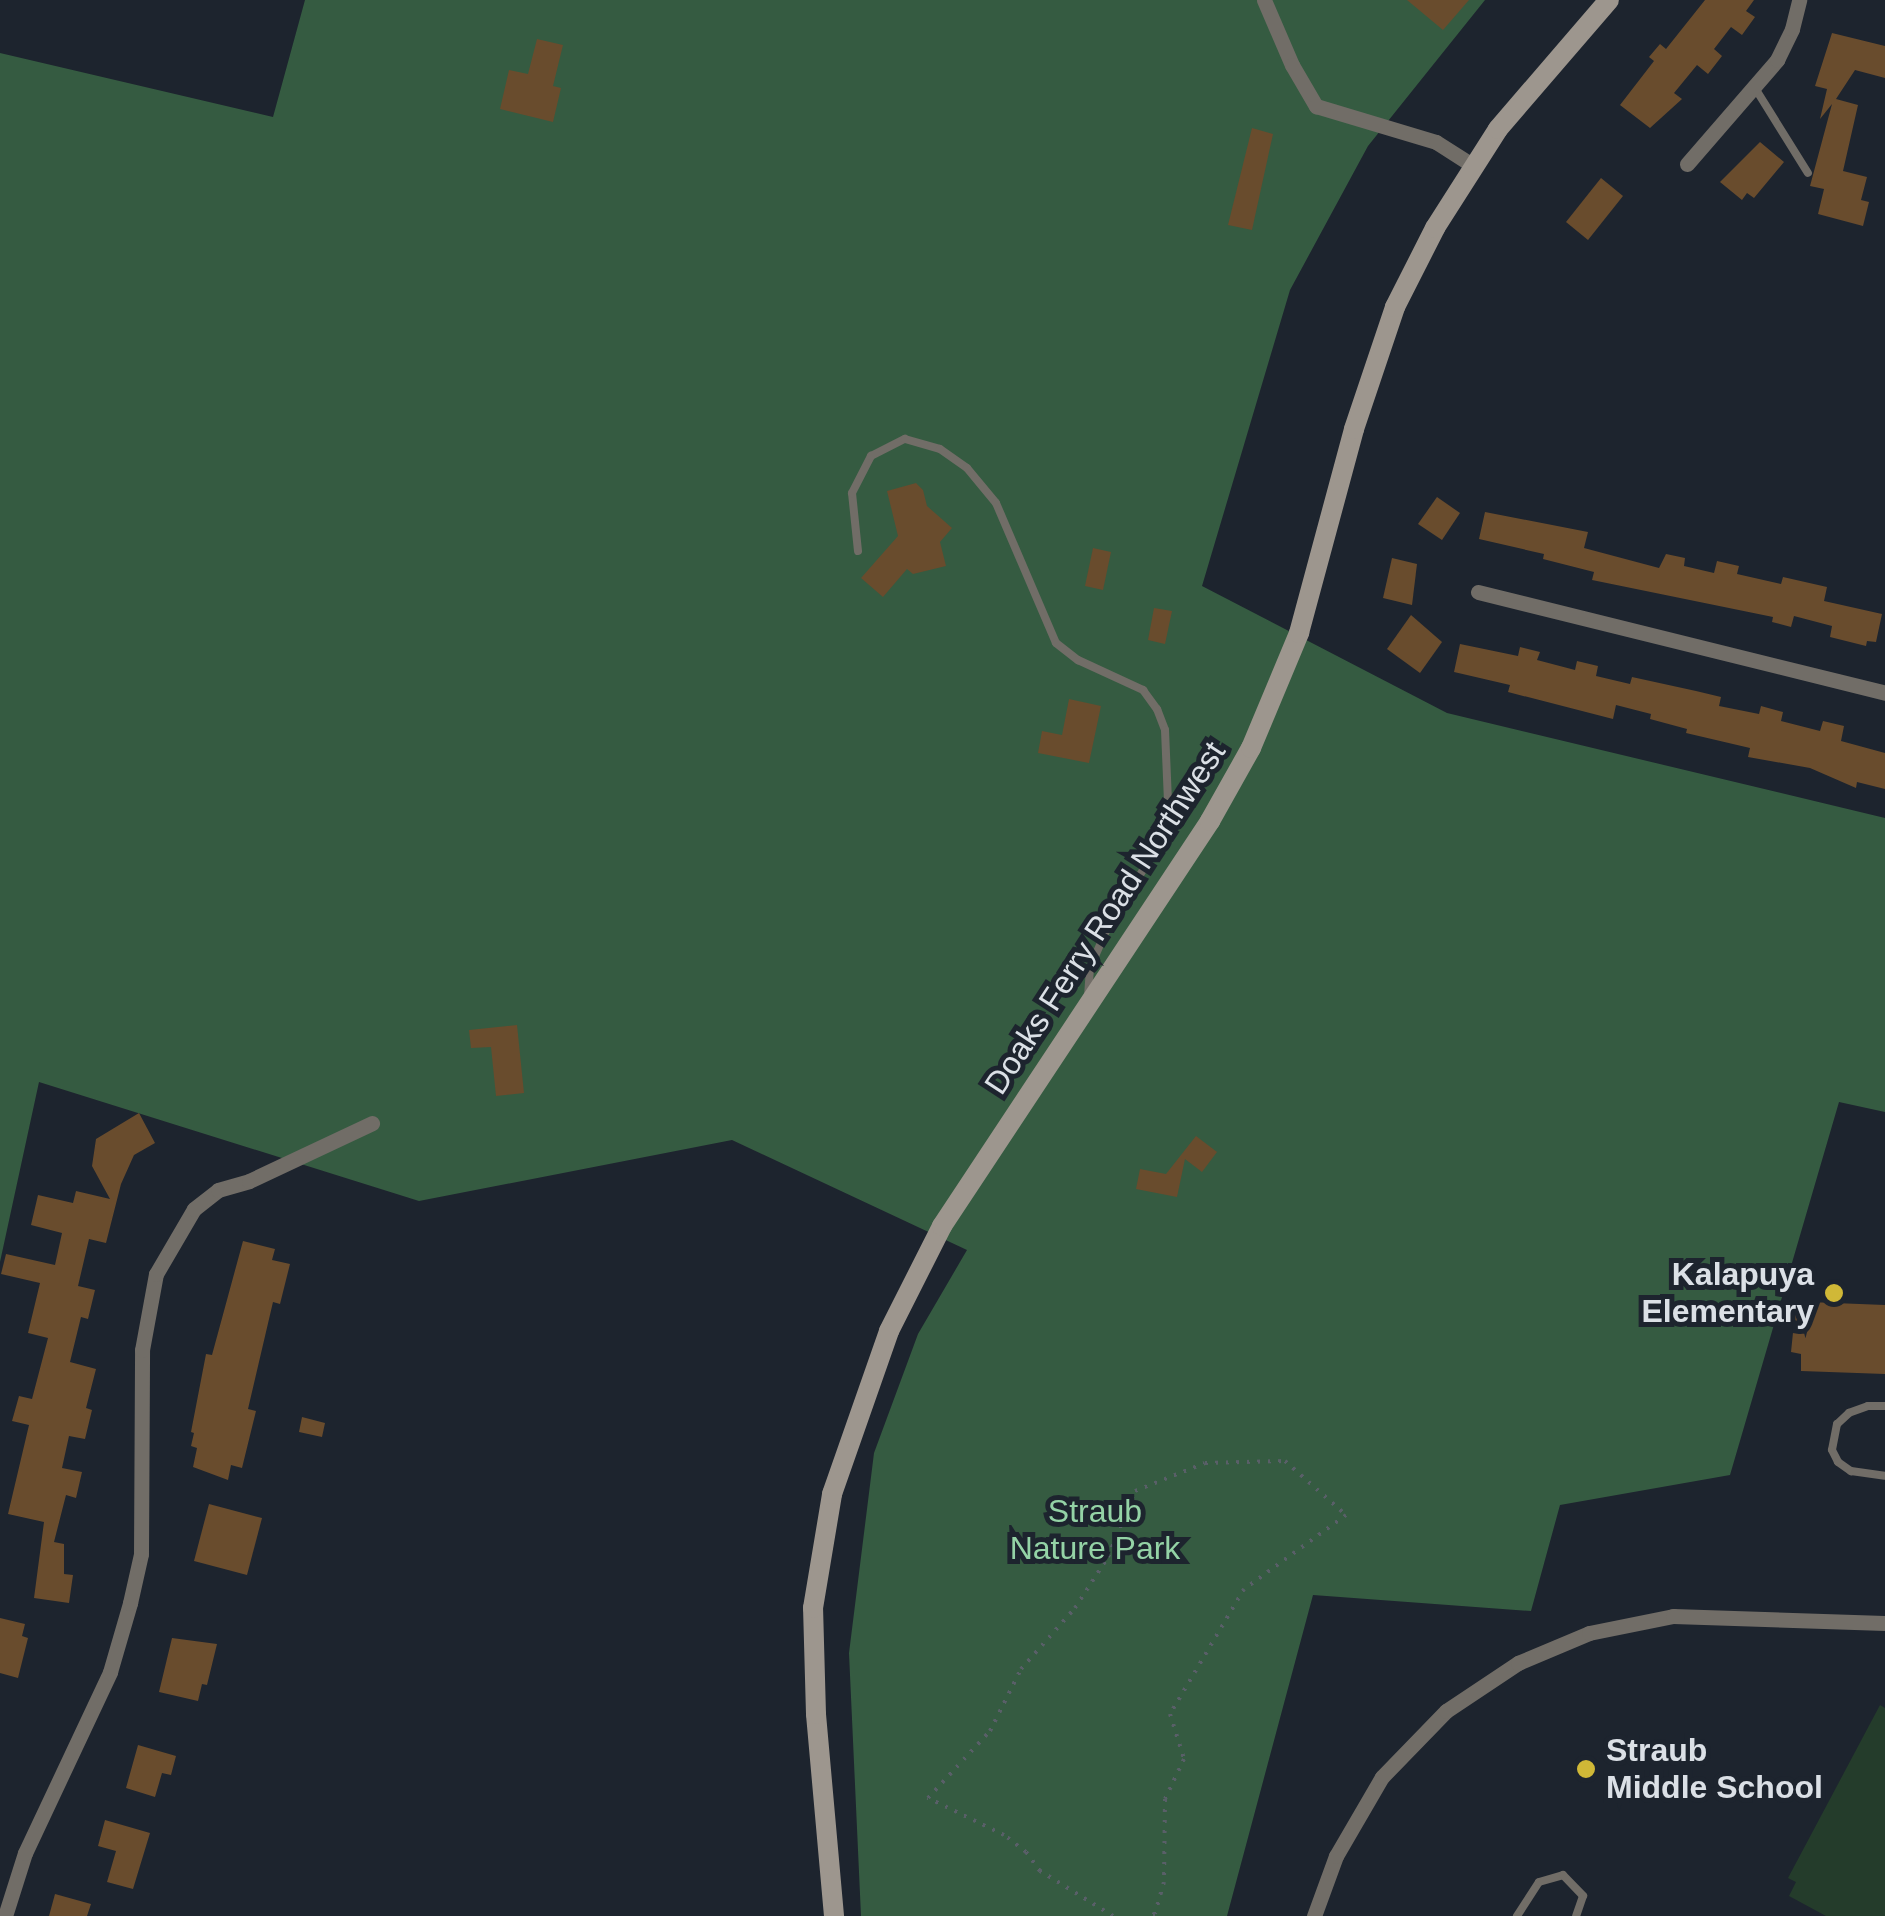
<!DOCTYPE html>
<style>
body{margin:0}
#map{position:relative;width:1885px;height:1916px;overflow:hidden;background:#1d242e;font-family:Arial,sans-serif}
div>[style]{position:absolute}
.green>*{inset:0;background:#243c2b}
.forest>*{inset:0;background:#355b41}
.building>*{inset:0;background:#694c2d}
.path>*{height:4px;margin-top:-2px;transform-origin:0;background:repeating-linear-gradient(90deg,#595f68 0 2.5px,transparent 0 10.5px)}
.lane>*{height:8px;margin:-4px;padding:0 4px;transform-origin:4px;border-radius:4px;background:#716d67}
.street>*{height:15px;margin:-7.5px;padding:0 7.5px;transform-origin:7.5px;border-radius:7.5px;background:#716d67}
.secondary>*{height:20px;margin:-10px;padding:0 10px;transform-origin:10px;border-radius:10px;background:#9d968e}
.dots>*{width:28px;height:28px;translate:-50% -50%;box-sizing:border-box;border:5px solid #1d242e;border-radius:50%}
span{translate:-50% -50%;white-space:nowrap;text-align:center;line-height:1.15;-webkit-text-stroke:10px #1d242e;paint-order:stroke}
.street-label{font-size:32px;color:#dbe0e6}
.poi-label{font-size:32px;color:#dbe0e6;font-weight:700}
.right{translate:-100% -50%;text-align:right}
.left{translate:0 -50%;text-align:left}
.park-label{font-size:32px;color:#94d3a6}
</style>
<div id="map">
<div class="green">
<div style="clip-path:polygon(1880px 1705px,1885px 1708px,1885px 1916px,1826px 1916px,1789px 1896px,1796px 1882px,1788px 1878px)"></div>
</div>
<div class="forest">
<div style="clip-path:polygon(305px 0,1485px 0,1368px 146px,1290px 290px,1202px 586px,1447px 713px,1885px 818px,1885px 1112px,1839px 1102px,1730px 1475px,1560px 1505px,1531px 1611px,1313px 1595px,1227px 1916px,861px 1916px,849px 1653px,874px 1453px,918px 1334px,967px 1250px,732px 1140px,419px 1201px,39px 1082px,0 1262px,0 53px,273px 117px)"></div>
</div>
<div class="building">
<div style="clip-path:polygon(1407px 0,1469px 0,1443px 30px)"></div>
<div style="clip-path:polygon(1705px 0,1754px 0,1746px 11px,1755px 17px,1742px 35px,1731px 27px,1714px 49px,1722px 56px,1708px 74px,1697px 65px,1674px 93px,1682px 99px,1650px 128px,1620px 105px,1654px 61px,1649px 57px,1660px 44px,1666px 49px)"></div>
<div style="clip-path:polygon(1832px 33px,1885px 46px,1885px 78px,1855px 70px,1836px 99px,1858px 105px,1843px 171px,1867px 177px,1861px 200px,1869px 202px,1863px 226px,1818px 214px,1824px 189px,1810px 186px,1832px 104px,1820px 119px,1827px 89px,1815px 86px)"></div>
<div style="clip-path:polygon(537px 39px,563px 45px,553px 86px,561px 88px,553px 122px,500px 109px,509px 70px,528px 74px)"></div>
<div style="clip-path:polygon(1252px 128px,1273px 134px,1252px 230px,1228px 225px)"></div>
<div style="clip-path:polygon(1760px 142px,1784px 162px,1754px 198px,1747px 193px,1742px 200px,1720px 182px)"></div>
<div style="clip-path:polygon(1601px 178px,1623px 196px,1588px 240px,1566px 222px)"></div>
<div style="clip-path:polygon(916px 483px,923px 490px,927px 506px,952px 528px,940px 542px,946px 566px,913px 574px,907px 569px,883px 597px,861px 578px,898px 536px,887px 491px)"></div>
<div style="clip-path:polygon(1437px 497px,1460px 513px,1442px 540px,1418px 524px)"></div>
<div style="clip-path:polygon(1485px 512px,1588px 532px,1584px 548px,1659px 568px,1666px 554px,1685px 558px,1684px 566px,1714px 573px,1717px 561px,1739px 566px,1737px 574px,1781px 584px,1783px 577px,1827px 587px,1824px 601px,1882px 614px,1876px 642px,1867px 641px,1866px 646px,1830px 637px,1832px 626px,1794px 616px,1791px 627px,1772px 622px,1773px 617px,1592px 580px,1594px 572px,1543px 559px,1544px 554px,1479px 539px)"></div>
<div style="clip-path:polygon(1093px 548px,1111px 552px,1103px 590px,1085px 586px)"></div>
<div style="clip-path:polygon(1392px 558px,1417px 564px,1412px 605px,1383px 598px)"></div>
<div style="clip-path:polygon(1154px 608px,1172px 611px,1165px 644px,1148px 640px)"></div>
<div style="clip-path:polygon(1411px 615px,1442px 642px,1420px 673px,1387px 649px)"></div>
<div style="clip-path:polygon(1460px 644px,1518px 656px,1520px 647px,1540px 652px,1537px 660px,1575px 670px,1577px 661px,1598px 666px,1596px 676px,1630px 684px,1632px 677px,1696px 691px,1721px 697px,1719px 706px,1759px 714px,1761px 706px,1783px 712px,1781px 721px,1820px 731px,1823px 721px,1844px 726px,1841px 741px,1885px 753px,1885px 789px,1857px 782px,1856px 788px,1810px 768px,1748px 757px,1750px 748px,1686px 733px,1687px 729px,1650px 719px,1651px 714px,1616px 705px,1613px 719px,1508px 692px,1510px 685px,1454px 672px)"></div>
<div style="clip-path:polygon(1069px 699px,1101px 706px,1089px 763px,1038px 753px,1042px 731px,1062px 735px)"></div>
<div style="clip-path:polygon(517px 1025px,524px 1093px,496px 1096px,491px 1047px,471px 1048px,469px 1030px)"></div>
<div style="clip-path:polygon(139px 1113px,155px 1143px,134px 1155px,121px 1184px,106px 1243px,89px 1239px,78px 1286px,95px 1290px,88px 1319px,81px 1317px,70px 1362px,96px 1369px,86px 1408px,92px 1410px,85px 1439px,69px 1436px,62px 1468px,82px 1472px,76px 1498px,66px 1495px,54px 1542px,64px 1544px,64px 1574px,73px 1575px,69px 1603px,34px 1598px,44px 1522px,8px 1514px,29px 1425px,12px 1421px,19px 1396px,32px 1399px,48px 1338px,28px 1333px,40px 1283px,1px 1274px,6px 1254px,55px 1265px,62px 1233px,31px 1225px,38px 1195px,73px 1203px,76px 1191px,110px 1199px,92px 1166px,96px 1139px)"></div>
<div style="clip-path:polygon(1196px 1136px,1217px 1152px,1202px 1172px,1185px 1159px,1177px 1197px,1136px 1189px,1140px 1169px,1166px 1174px)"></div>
<div style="clip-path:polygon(243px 1241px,275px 1249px,272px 1260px,290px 1264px,280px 1304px,273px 1302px,248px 1409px,256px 1411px,242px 1468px,231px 1465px,228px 1480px,193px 1467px,197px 1448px,191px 1446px,194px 1433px,191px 1432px,206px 1354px,212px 1355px)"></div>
<div style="clip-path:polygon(1809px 1302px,1885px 1305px,1885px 1374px,1801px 1371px,1801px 1354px,1791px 1352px,1795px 1313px,1809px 1312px)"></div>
<div style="clip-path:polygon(302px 1417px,325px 1423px,322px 1437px,299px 1432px)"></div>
<div style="clip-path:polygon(209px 1504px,262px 1518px,247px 1575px,194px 1561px)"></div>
<div style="clip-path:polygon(0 1618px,25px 1624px,22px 1636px,28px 1638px,18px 1678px,0 1673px)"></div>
<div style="clip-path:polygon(172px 1638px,217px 1644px,207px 1685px,202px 1684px,198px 1701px,159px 1692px)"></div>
<div style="clip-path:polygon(138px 1745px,176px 1756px,171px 1775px,162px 1773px,155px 1797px,126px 1788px)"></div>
<div style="clip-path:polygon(105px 1820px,150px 1833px,133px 1889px,107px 1882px,116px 1851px,98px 1846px)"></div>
<div style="clip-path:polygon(55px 1894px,91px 1904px,87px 1916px,49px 1916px)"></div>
</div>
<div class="path">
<div style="left:1113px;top:1916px;width:86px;rotate:-148.3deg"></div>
<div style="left:1040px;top:1871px;width:24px;rotate:-126deg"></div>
<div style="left:1026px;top:1852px;width:28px;rotate:-142deg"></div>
<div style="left:1004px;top:1835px;width:85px;rotate:-154deg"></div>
<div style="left:928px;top:1798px;width:91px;rotate:-47.2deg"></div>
<div style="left:990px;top:1731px;width:69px;rotate:-63.4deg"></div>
<div style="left:1021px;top:1669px;width:81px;rotate:-48.5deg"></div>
<div style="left:1075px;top:1608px;width:61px;rotate:-57.1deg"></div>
<div style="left:1108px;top:1557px;width:71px;rotate:-67.8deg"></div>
<div style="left:1135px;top:1491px;width:75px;rotate:-21.8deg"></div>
<div style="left:1205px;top:1463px;width:80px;rotate:-1.4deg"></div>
<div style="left:1285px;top:1461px;width:81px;rotate:41.5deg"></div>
<div style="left:1346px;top:1515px;width:126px;rotate:144deg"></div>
<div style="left:1244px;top:1589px;width:145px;rotate:120.6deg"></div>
<div style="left:1170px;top:1714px;width:47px;rotate:72.7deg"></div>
<div style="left:1184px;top:1759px;width:44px;rotate:115.4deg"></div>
<div style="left:1165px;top:1799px;width:83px;rotate:90.7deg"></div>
<div style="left:1164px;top:1882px;width:33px;rotate:106deg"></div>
<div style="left:1155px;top:1914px;width:8px;rotate:166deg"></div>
</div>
<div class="lane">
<div style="left:1755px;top:88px;width:100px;rotate:58.1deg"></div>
<div style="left:858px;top:551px;width:58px;rotate:-95.9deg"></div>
<div style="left:852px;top:493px;width:42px;rotate:-62.8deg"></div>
<div style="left:871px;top:456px;width:38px;rotate:-27deg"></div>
<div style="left:905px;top:439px;width:36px;rotate:16deg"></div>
<div style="left:940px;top:449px;width:33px;rotate:35deg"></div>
<div style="left:967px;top:468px;width:45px;rotate:50.4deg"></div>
<div style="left:996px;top:503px;width:152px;rotate:66.8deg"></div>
<div style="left:1056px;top:643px;width:28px;rotate:38deg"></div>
<div style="left:1078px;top:660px;width:72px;rotate:24.8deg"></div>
<div style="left:1143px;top:690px;width:24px;rotate:54deg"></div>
<div style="left:1157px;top:709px;width:22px;rotate:69deg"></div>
<div style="left:1165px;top:730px;width:97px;rotate:87.6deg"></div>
<div style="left:1169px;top:827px;width:122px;rotate:121.2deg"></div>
<div style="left:1106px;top:931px;width:40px;rotate:113.4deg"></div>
<div style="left:1090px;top:968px;width:27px;rotate:94deg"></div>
<div style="left:1885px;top:1406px;width:17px;rotate:180deg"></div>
<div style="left:1868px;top:1406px;width:20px;rotate:160deg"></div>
<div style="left:1849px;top:1413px;width:16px;rotate:137deg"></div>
<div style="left:1837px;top:1424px;width:26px;rotate:101deg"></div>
<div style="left:1832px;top:1450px;width:13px;rotate:63deg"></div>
<div style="left:1838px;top:1462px;width:16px;rotate:35deg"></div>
<div style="left:1851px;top:1471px;width:34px;rotate:8deg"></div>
<div style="left:1517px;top:1916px;width:40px;rotate:-57.1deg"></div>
<div style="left:1539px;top:1882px;width:25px;rotate:-16deg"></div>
<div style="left:1563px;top:1875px;width:29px;rotate:46deg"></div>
<div style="left:1583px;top:1896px;width:21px;rotate:109deg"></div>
</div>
<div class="street">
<div style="left:1264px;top:0;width:71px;rotate:66.7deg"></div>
<div style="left:1292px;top:65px;width:48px;rotate:59.7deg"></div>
<div style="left:1316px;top:106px;width:125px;rotate:16.7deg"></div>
<div style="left:1436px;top:142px;width:43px;rotate:32.6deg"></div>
<div style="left:1687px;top:164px;width:138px;rotate:-49.1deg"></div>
<div style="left:1777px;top:60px;width:34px;rotate:-64deg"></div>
<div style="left:1792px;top:29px;width:30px;rotate:-76deg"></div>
<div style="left:1478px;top:592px;width:419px;rotate:13.9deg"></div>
<div style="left:5px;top:1916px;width:66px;rotate:-72.4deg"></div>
<div style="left:25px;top:1853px;width:200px;rotate:-64.8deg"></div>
<div style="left:110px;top:1672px;width:72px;rotate:-73.8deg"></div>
<div style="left:130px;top:1603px;width:50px;rotate:-77.3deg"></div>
<div style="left:141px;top:1554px;width:204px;rotate:-89.7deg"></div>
<div style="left:142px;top:1350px;width:77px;rotate:-79.6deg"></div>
<div style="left:156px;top:1274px;width:75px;rotate:-59.7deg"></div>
<div style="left:194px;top:1209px;width:31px;rotate:-38deg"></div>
<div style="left:218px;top:1190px;width:32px;rotate:-16deg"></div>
<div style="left:249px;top:1181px;width:136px;rotate:-25.2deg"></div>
<div style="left:1314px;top:1916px;width:64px;rotate:-69.9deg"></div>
<div style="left:1336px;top:1856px;width:91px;rotate:-59.8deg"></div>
<div style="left:1382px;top:1777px;width:92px;rotate:-45.9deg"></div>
<div style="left:1446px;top:1711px;width:87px;rotate:-33.7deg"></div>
<div style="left:1518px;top:1663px;width:77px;rotate:-22.9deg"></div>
<div style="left:1589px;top:1633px;width:86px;rotate:-11.4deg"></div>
<div style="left:1673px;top:1616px;width:212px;rotate:1.9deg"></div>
</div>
<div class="secondary">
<div style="left:834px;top:1916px;width:203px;rotate:-95.1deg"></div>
<div style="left:816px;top:1714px;width:106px;rotate:-91.6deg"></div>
<div style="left:813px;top:1608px;width:116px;rotate:-80.5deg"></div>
<div style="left:832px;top:1494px;width:173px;rotate:-70.7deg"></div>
<div style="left:889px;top:1331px;width:118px;rotate:-63.2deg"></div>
<div style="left:942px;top:1226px;width:486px;rotate:-56.5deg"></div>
<div style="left:1210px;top:821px;width:84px;rotate:-60.7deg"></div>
<div style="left:1251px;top:748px;width:125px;rotate:-67.3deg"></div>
<div style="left:1299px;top:633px;width:211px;rotate:-74.9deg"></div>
<div style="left:1354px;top:429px;width:129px;rotate:-71.4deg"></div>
<div style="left:1395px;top:307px;width:89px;rotate:-63.1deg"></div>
<div style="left:1435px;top:228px;width:117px;rotate:-57.5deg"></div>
<div style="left:1498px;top:129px;width:170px;rotate:-49.3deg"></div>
</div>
<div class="dots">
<div style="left:1834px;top:1293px;background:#d0b837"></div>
<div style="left:1586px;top:1769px;background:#d0b837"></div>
</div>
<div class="street-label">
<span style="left:1105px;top:918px;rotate:-57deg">Doaks Ferry Road Northwest</span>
</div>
<div class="poi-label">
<span class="right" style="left:1814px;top:1293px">Kalapuya<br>Elementary</span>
<span class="left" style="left:1606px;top:1769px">Straub<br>Middle School</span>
</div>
<div class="park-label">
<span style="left:1095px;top:1530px">Straub<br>Nature Park</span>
</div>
</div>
